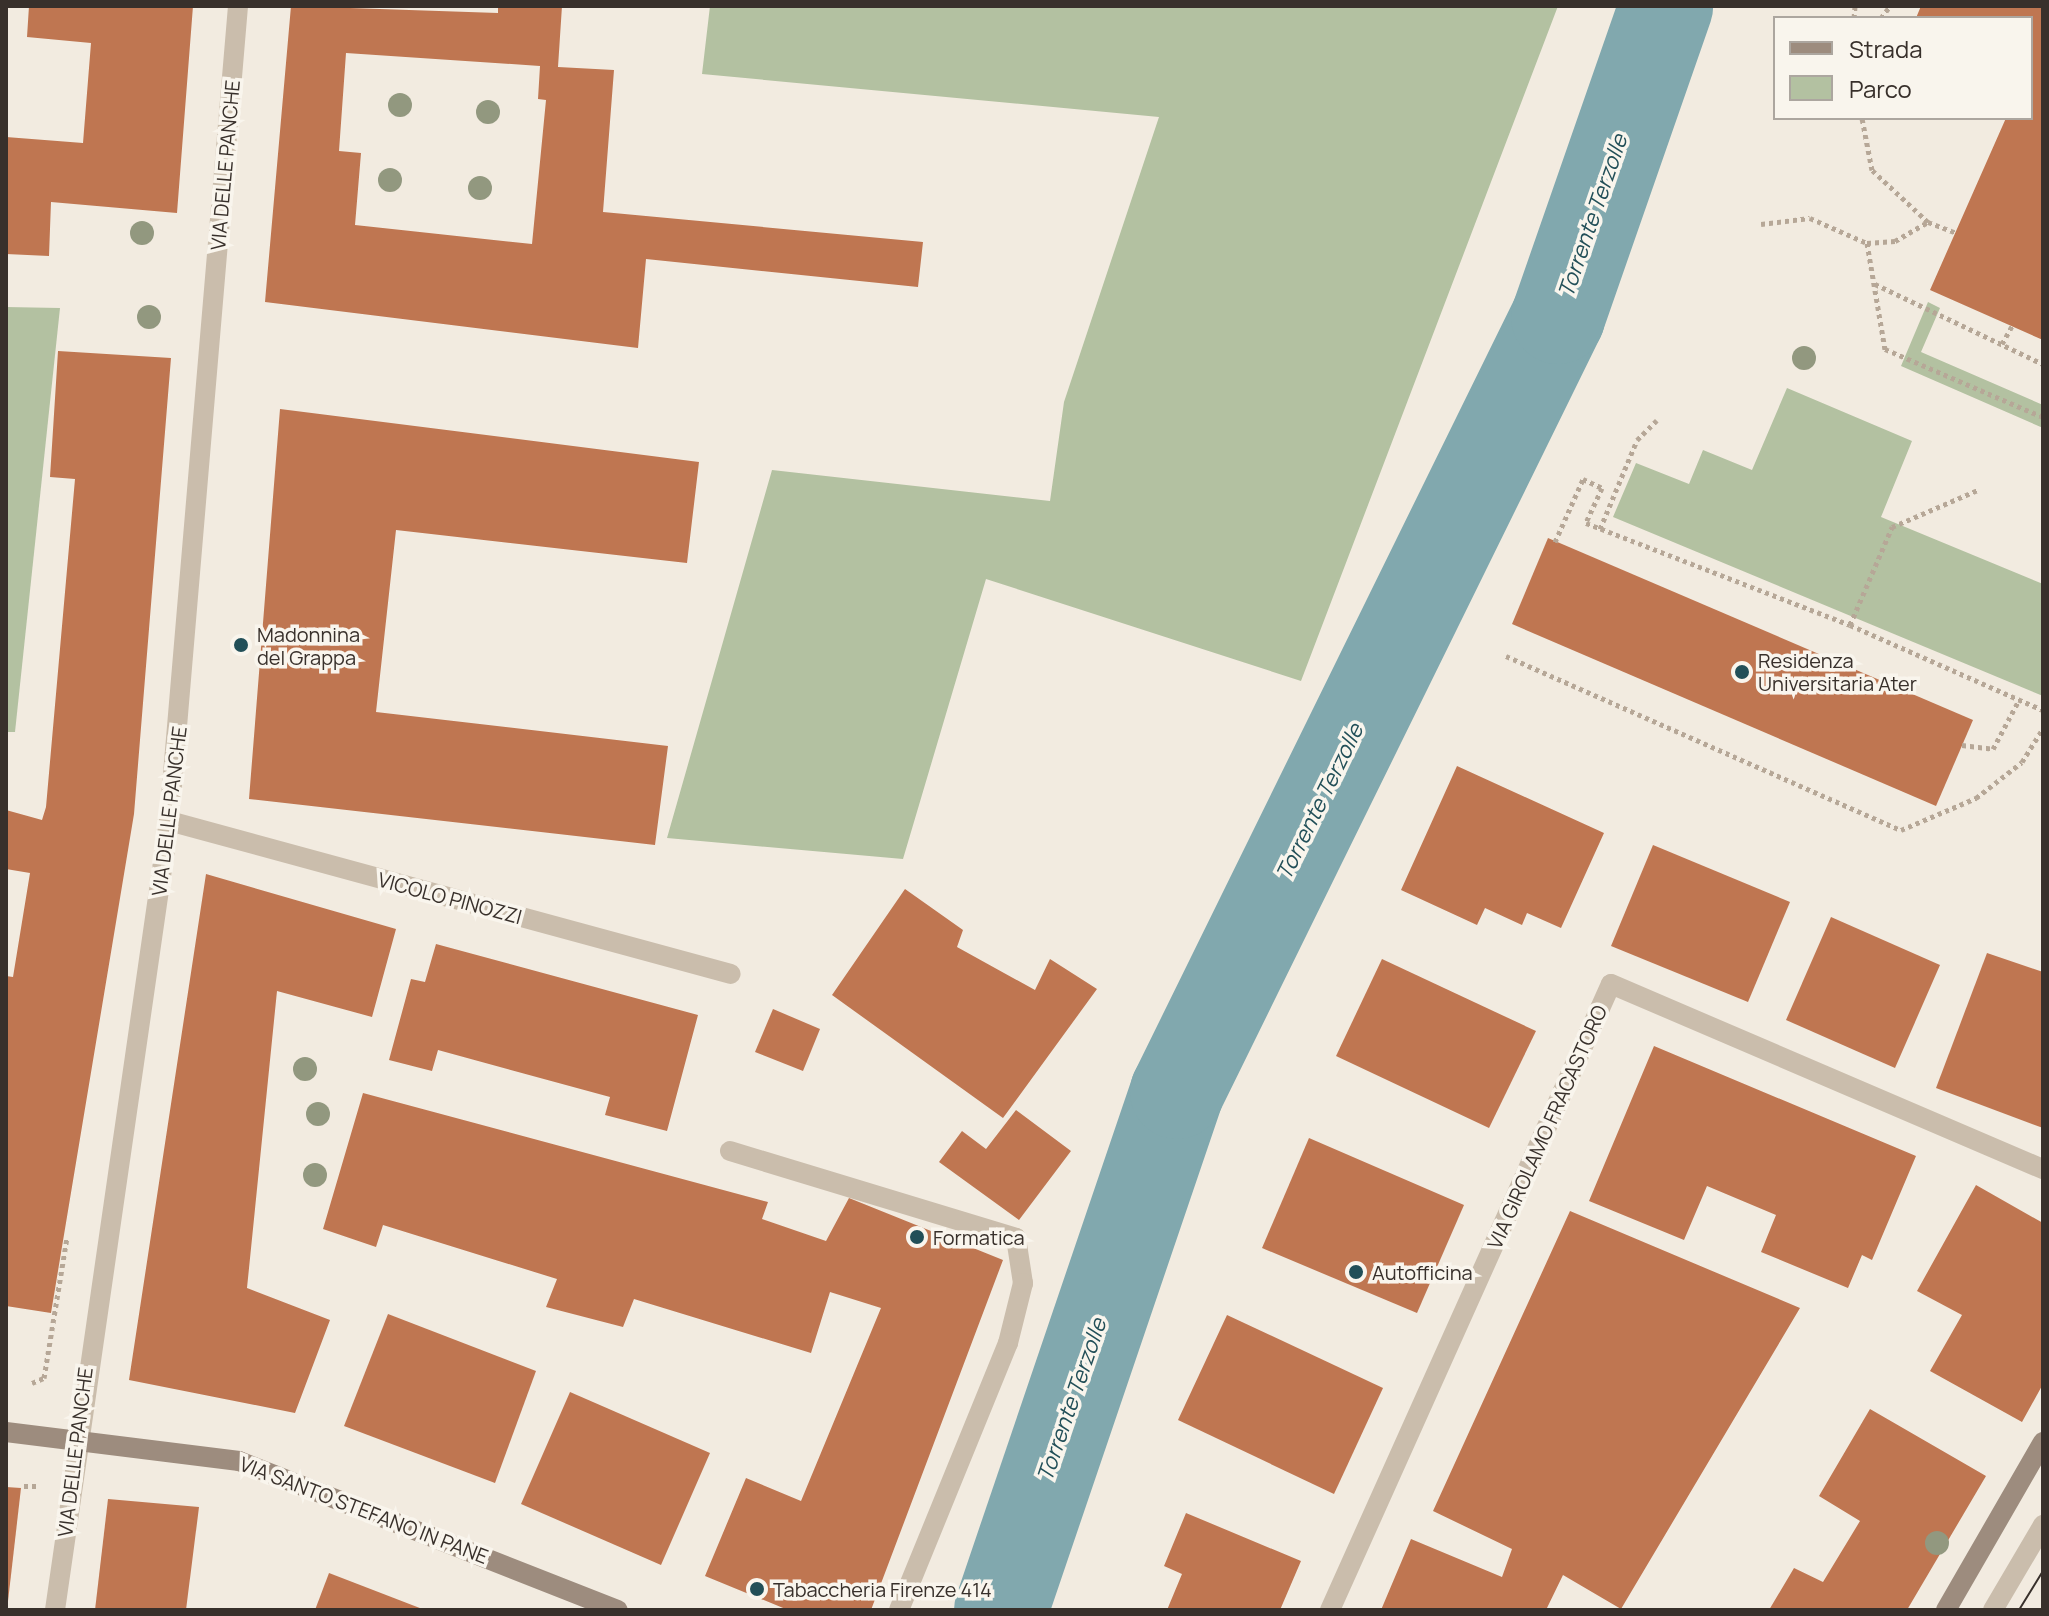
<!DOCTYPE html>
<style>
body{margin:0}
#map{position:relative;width:2049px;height:1616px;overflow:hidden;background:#f2ebe0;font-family:Manrope,sans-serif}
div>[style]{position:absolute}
.green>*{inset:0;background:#b3c1a1}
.river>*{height:94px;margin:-47px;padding:0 47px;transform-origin:47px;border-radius:47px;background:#81a8ae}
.building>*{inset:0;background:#bf7651}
.path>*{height:5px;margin-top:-2.5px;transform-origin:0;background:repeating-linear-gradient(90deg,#b6a797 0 4px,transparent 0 8px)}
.lane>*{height:20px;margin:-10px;padding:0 10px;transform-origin:10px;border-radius:10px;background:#cabdac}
.street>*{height:20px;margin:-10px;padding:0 10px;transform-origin:10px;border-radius:10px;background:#cabdac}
.secondary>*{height:20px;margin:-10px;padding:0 10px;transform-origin:10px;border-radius:10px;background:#9d8c7e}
.tram>*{height:2px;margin:-1px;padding:0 1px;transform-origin:1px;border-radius:1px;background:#38302b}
.trees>*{width:24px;height:24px;margin:-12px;border-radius:50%;background:#92987f}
.dots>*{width:22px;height:22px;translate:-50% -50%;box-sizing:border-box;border:4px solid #f9f5ed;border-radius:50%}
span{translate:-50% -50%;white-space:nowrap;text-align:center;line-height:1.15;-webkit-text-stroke:7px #f9f5ed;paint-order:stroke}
.street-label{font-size:20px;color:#38302b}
.poi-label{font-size:20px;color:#38302b}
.left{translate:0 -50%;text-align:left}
.water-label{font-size:22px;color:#224f58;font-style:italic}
.frame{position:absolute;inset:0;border:8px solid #38302b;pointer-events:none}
.legend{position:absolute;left:1773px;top:16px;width:260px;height:104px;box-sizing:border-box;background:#f9f5ed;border:2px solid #aca69f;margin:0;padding:10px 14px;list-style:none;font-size:24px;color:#38302b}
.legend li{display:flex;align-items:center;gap:16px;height:40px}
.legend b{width:40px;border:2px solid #aca69f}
</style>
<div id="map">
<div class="green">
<div style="clip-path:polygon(710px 6px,1558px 6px,1301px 681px,986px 579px,903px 859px,667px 838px,772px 470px,1050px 501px,1064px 402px,1159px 117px,702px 74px)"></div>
<div style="clip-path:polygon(1928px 302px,1940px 308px,1921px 352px,2043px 405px,2043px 428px,1901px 366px)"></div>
<div style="clip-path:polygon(6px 307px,60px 308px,15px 732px,6px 732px)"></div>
<div style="clip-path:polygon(1787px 388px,1912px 441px,1881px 517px,2043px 584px,2043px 696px,1613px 517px,1636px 463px,1689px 484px,1703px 450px,1752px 470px)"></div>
</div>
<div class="river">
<div style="left:1001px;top:1610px;width:547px;rotate:-71.23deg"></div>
<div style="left:1177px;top:1092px;width:864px;rotate:-63.82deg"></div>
<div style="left:1558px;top:317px;width:329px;rotate:-70.8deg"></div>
</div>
<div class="building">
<div style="clip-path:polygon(29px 6px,193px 6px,177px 213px,51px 202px,49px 256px,6px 254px,6px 137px,83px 143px,91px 43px,27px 37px)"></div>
<div style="clip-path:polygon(evenodd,291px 6px,498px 13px,498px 6px,562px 6px,558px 67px,614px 70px,603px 212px,923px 242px,918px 287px,646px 259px,638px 348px,265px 302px,291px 6px,346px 53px,540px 66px,538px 99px,546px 100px,532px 244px,355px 225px,361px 153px,339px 151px,346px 53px)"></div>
<div style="clip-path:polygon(1921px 6px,2043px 6px,2043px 340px,1930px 290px,2006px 118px,2031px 118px,2031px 18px,1916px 18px)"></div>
<div style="clip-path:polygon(58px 351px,171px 358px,134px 814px,51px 1313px,6px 1306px,6px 976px,13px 977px,30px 873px,6px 869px,6px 810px,42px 820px,46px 807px,75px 479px,50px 477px)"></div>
<div style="clip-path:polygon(280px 409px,699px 462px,687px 563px,396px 530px,376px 712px,668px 746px,655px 845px,249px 799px)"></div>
<div style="clip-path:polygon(1548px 538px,1973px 720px,1936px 806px,1512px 624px)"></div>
<div style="clip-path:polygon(1457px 766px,1604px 833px,1561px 928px,1527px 913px,1522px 925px,1485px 908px,1477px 925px,1401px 890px)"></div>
<div style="clip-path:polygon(1653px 845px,1790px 902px,1748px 1002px,1611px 946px)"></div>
<div style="clip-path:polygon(206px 874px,396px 929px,372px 1017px,277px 991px,247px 1288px,330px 1320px,295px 1413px,129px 1380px)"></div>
<div style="clip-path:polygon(905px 889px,963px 930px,957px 947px,1035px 990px,1050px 959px,1097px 989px,1003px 1118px,832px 995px)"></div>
<div style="clip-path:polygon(1831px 917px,1940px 965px,1895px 1068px,1786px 1020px)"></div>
<div style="clip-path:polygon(436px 944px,698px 1015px,667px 1131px,605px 1115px,610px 1097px,438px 1050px,432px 1071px,389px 1060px,411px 979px,425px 982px)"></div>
<div style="clip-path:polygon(1987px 953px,2043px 972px,2043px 1128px,1936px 1088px)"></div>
<div style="clip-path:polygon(1382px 959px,1536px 1031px,1489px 1128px,1336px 1056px)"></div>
<div style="clip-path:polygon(773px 1009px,820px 1029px,803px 1071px,755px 1052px)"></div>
<div style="clip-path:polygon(1654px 1046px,1916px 1156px,1872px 1260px,1862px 1255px,1848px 1288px,1761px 1252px,1776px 1215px,1707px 1186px,1684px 1240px,1589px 1201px)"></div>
<div style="clip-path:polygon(363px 1093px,768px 1202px,762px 1219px,826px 1241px,849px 1198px,1003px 1260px,871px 1610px,788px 1610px,705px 1576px,746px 1478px,801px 1501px,881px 1308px,830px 1292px,811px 1353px,634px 1299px,623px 1327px,546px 1307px,557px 1279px,383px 1225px,376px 1247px,323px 1229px)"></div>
<div style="clip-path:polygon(1016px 1110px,1071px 1151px,1019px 1220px,939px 1162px,962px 1131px,986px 1149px)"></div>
<div style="clip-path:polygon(1309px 1138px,1464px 1205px,1417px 1313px,1262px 1248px)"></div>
<div style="clip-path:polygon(1976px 1185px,2043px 1223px,2043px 1384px,2022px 1422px,1930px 1371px,1962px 1315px,1917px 1291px)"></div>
<div style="clip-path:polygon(1570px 1211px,1800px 1308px,1621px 1609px,1563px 1575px,1546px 1610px,1381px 1610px,1411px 1539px,1502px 1577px,1512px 1549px,1433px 1511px)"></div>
<div style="clip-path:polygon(388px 1314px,536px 1371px,495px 1483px,344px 1426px)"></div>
<div style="clip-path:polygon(1227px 1315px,1383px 1388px,1334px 1494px,1178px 1420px)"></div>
<div style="clip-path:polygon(570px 1392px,710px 1453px,661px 1565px,521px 1504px)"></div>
<div style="clip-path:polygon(1870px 1409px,1986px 1476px,1907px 1610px,1769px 1610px,1794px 1568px,1823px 1582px,1860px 1521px,1819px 1496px)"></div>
<div style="clip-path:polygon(6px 1487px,21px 1488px,7px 1610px,6px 1610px)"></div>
<div style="clip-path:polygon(108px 1499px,199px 1507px,186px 1610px,95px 1610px)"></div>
<div style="clip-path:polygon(1186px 1513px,1301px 1561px,1280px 1610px,1167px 1610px,1182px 1574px,1164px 1566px)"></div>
<div style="clip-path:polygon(329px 1573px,425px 1610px,315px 1610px)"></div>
</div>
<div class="path">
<div style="left:1854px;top:18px;width:12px;rotate:-85deg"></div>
<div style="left:1881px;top:18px;width:15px;rotate:-53deg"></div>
<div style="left:1928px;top:222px;width:30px;rotate:21deg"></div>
<div style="left:1761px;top:224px;width:49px;rotate:-7deg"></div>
<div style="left:1810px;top:218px;width:62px;rotate:23.7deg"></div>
<div style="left:1867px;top:243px;width:28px;rotate:-4deg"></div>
<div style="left:1895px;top:241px;width:38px;rotate:-30deg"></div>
<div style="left:1928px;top:222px;width:76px;rotate:-137.1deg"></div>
<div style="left:1872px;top:170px;width:53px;rotate:-100.9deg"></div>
<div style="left:1867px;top:243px;width:108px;rotate:80.4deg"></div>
<div style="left:1885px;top:349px;width:172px;rotate:23.3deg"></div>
<div style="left:1875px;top:284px;width:186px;rotate:25.5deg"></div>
<div style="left:2002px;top:344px;width:21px;rotate:-61deg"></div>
<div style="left:1600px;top:529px;width:96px;rotate:-67.4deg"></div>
<div style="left:1637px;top:440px;width:28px;rotate:-45deg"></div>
<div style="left:1555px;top:542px;width:69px;rotate:-66deg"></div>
<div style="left:1583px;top:479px;width:21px;rotate:25deg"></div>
<div style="left:1602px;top:488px;width:38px;rotate:115deg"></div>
<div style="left:1586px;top:523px;width:283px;rotate:21.1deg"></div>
<div style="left:1850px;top:625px;width:107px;rotate:-66.8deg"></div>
<div style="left:1892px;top:527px;width:94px;rotate:-23.3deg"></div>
<div style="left:1850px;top:625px;width:211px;rotate:23.8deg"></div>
<div style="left:1506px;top:656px;width:432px;rotate:23.8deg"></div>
<div style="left:1901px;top:830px;width:82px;rotate:-23.1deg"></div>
<div style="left:1976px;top:798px;width:58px;rotate:-38deg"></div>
<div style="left:2022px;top:762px;width:40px;rotate:-58deg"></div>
<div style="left:1962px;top:745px;width:31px;rotate:7deg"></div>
<div style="left:1993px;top:749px;width:55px;rotate:-62deg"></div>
<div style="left:32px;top:1383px;width:13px;rotate:-23deg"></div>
<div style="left:44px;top:1378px;width:142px;rotate:-80.7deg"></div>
<div style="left:24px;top:1486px;width:12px"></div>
</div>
<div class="lane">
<div style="left:730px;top:1151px;width:299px;rotate:16.9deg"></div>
<div style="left:1016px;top:1238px;width:46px;rotate:81.2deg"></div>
<div style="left:1023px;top:1283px;width:62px;rotate:104deg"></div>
<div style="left:1008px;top:1343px;width:288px;rotate:112.2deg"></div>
<div style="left:1993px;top:1610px;width:99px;rotate:-59.5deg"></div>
</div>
<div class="street">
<div style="left:169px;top:821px;width:582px;rotate:15.23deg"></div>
<div style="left:55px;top:1610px;width:797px;rotate:-81.78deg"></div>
<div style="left:169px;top:821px;width:818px;rotate:-85.16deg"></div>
<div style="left:1330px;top:1610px;width:686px;rotate:-65.83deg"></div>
<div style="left:1611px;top:984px;width:470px;rotate:23.2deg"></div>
</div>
<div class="secondary">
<div style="left:6px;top:1432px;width:235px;rotate:7.1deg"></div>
<div style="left:239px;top:1461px;width:407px;rotate:21.5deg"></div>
<div style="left:1946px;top:1610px;width:194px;rotate:-60deg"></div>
</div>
<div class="tram">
<div style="left:2019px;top:1610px;width:46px;rotate:-58.4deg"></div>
</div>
<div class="trees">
<div style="left:400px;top:105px"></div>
<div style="left:488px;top:112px"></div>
<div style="left:390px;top:180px"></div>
<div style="left:480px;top:188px"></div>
<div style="left:142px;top:233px"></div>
<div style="left:149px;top:317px"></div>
<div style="left:1804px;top:358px"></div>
<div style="left:305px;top:1069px"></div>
<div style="left:318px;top:1114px"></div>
<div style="left:315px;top:1175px"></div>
<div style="left:1937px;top:1543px"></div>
</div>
<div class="dots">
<div style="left:241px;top:645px;background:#224f58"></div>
<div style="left:1742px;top:672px;background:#224f58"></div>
<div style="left:917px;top:1237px;background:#224f58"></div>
<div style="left:1356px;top:1272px;background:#224f58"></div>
<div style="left:757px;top:1589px;background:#224f58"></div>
</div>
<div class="street-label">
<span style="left:225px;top:165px;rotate:-85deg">VIA DELLE PANCHE</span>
<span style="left:169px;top:811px;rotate:-83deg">VIA DELLE PANCHE</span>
<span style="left:450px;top:898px;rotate:15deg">VICOLO PINOZZI</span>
<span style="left:1547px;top:1127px;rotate:-66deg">VIA GIROLAMO FRACASTORO</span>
<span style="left:75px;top:1452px;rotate:-83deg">VIA DELLE PANCHE</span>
<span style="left:364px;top:1510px;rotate:21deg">VIA SANTO STEFANO IN PANE</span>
</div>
<div class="poi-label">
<span class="left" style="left:257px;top:646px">Madonnina<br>del Grappa</span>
<span class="left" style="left:1758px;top:672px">Residenza<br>Universitaria Ater</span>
<span class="left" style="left:933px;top:1237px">Formatica</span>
<span class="left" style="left:1372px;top:1272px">Autofficina</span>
<span class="left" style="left:773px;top:1589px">Tabaccheria Firenze 414</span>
</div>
<div class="water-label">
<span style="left:1593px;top:216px;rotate:-71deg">Torrente Terzolle</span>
<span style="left:1320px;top:802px;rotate:-64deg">Torrente Terzolle</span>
<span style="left:1072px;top:1400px;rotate:-71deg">Torrente Terzolle</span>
</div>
<div class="frame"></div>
<ul class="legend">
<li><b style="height:10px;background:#9d8c7e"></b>Strada</li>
<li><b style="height:22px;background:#b3c1a1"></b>Parco</li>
</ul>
</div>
